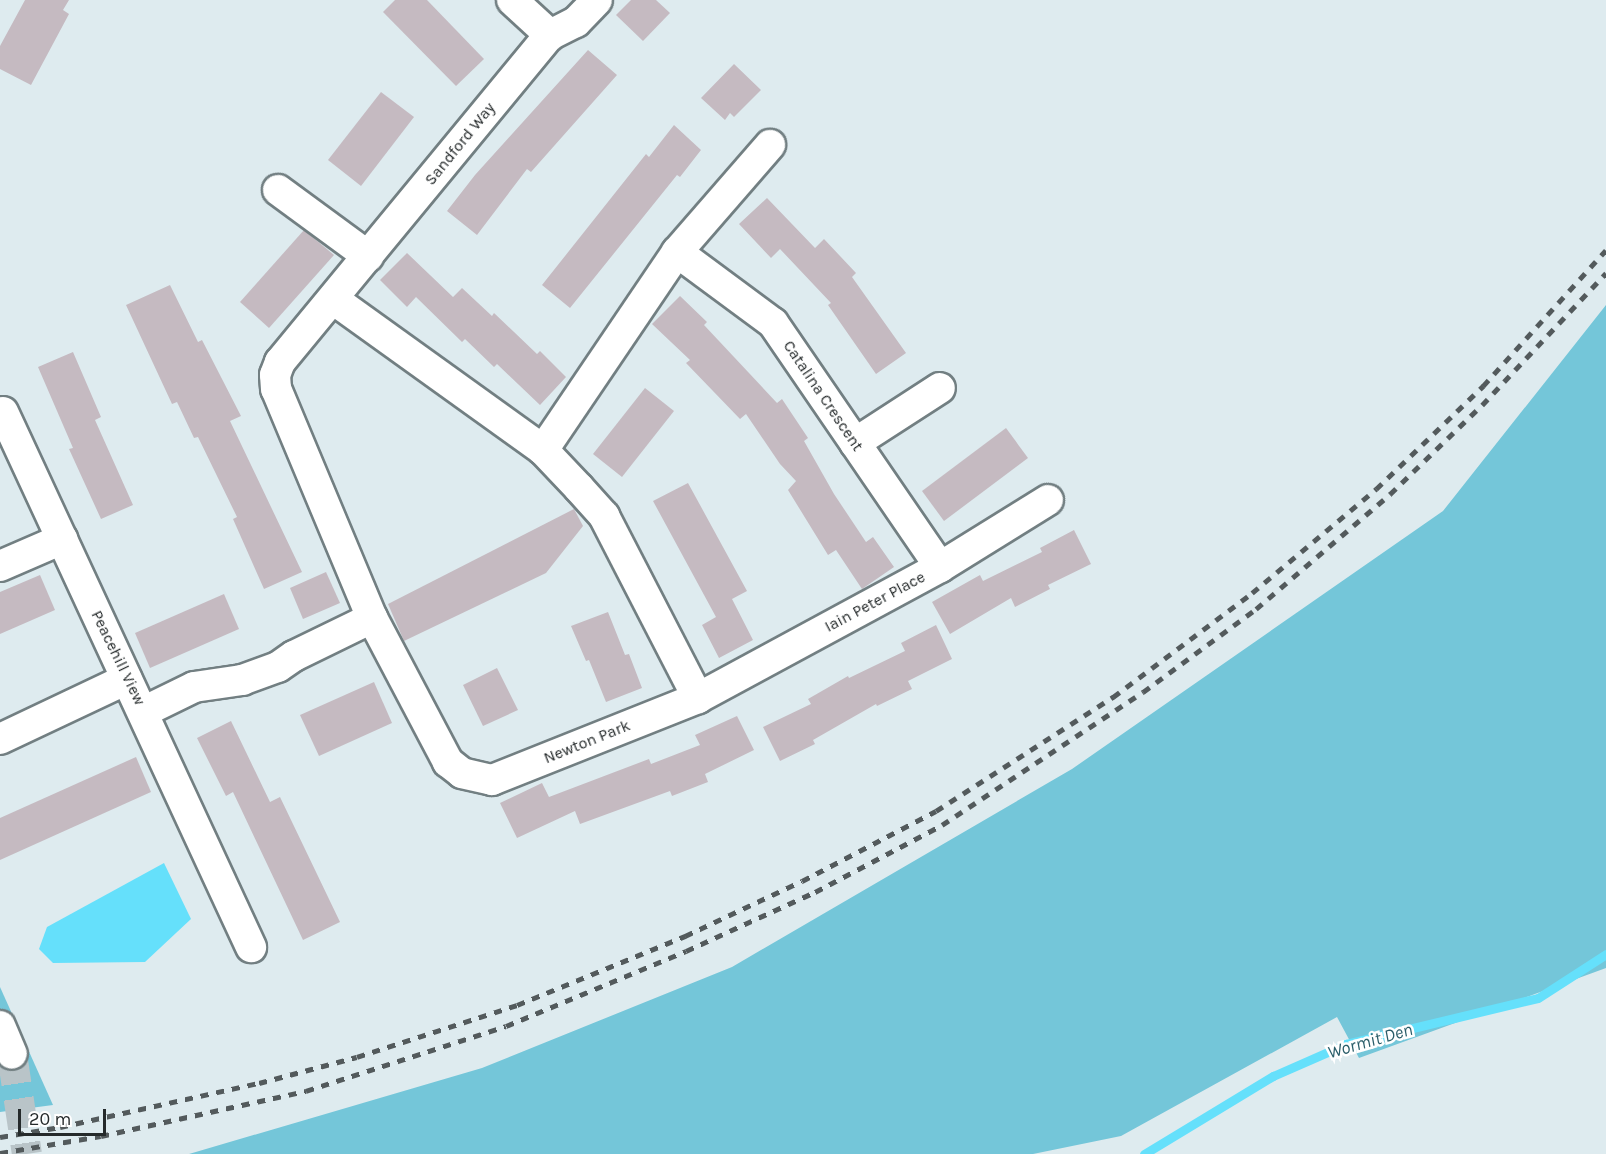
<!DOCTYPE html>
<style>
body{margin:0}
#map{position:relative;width:1606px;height:1154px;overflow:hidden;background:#deebef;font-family:Karla,sans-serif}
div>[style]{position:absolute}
.green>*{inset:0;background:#74c6d9}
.water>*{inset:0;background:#65e0fb}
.stream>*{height:9px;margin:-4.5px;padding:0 4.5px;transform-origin:4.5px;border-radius:4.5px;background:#65e0fb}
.building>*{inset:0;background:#c5bac1}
.minor-tunnel>*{height:30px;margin-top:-15px;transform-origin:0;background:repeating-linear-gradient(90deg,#b9c4c8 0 30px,transparent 0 45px)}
.roads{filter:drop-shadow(2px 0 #727f82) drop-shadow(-2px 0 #727f82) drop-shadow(0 2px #727f82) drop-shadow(0 -2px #727f82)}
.minor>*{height:30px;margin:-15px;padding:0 15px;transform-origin:15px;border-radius:15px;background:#fff}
.rail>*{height:4.5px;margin-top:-2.25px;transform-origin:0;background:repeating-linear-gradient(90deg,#535a5c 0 8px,transparent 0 16px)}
span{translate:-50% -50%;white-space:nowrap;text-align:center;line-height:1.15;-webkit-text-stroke:5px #fff;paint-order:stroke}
.street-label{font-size:16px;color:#252a2b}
.water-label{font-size:18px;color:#2a5d69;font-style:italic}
.scale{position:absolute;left:18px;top:1109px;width:88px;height:27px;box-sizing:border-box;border:3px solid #252a2b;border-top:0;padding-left:8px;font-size:18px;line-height:21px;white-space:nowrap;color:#252a2b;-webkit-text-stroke:4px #fff;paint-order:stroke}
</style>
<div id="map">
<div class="green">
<div style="clip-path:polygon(1606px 305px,1606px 968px,1359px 1058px,1337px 1017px,1121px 1136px,1033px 1154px,189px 1154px,482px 1068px,732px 967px,1072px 769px,1443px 511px)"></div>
<div style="clip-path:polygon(0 987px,53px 1105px,0 1112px)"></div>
</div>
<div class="water">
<div style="clip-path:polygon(164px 863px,191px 919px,145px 962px,53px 963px,39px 949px,47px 927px)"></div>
</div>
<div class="stream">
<div style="left:1144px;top:1154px;width:151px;rotate:-31.2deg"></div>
<div style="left:1273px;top:1076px;width:80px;rotate:-23.7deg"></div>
<div style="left:1346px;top:1044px;width:197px;rotate:-13.5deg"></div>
<div style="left:1538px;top:998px;width:81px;rotate:-32.9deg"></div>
</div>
<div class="building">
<div style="clip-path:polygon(25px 0,69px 0,63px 10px,69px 14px,31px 85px,0 69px,0 46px)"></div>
<div style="clip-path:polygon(395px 0,427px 0,484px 59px,456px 86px,383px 12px)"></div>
<div style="clip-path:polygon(631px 0,656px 0,670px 13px,643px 41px,616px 15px)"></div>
<div style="clip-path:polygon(588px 50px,617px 75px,531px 172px,527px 169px,477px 235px,447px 211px,475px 175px)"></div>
<div style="clip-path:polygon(734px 64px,761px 90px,734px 117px,730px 113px,725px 120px,701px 98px)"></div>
<div style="clip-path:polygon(381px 92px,414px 117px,361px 186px,328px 160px)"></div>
<div style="clip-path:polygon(674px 125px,701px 150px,680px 177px,677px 175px,570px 308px,542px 285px,646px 154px,649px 157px)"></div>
<div style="clip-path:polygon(767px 198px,815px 248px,824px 239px,856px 273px,852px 277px,906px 353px,876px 374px,828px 305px,831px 303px,780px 249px,771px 258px,739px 224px)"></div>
<div style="clip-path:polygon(304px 230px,334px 255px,269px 328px,240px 302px)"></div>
<div style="clip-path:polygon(407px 253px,453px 297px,462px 288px,492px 316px,494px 313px,537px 354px,540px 351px,566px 377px,540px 405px,497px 364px,494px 367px,465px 339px,462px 342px,416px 297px,407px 307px,380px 280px)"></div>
<div style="clip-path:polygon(170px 285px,198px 342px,202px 340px,241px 416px,230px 421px,302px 572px,264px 589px,233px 519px,237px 517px,198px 437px,194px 438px,177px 402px,172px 404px,126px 305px)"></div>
<div style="clip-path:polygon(680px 296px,707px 322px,704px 325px,777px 403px,782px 399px,808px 438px,804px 441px,834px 494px,866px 542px,873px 537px,894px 567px,862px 589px,836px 550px,828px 555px,788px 490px,796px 481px,780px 464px,746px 414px,740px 419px,686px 363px,690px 360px,652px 324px)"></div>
<div style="clip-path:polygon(73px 352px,101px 417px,95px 420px,133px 505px,101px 519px,69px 449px,73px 448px,38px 367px)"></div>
<div style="clip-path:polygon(645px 388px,674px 411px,622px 477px,593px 454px)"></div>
<div style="clip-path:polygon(1006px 428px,1028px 458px,944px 521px,922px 491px)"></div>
<div style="clip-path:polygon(688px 483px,747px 591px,732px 599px,753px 640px,719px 658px,702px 625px,716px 617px,653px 501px)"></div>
<div style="clip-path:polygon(574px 509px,583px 526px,546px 573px,404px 641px,388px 604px)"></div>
<div style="clip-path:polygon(1074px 530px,1091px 564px,1048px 585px,1050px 589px,1015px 607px,1011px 598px,950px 634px,932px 602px,980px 575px,983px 581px,1042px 552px,1040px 548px)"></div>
<div style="clip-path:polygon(326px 572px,340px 603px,303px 619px,290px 588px)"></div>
<div style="clip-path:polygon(40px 575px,55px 610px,0 634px,0 592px)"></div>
<div style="clip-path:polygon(224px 594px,239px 629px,150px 668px,135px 633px)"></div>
<div style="clip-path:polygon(608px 612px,625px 655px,629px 654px,642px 688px,606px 702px,589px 660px,586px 661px,571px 626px)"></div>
<div style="clip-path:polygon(936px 625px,952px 659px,908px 681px,912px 689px,877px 706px,876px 704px,813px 740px,815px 744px,780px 761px,763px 727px,811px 704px,808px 699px,848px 676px,849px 678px,905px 651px,901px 643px)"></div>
<div style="clip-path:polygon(497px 668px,518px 710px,483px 726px,463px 685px)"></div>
<div style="clip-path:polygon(374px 682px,392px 723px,319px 756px,300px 715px)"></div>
<div style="clip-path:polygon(737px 716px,754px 750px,705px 774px,708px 782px,672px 796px,670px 791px,580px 824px,575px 811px,517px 838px,500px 803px,542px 783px,549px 797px,649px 759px,651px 764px,700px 745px,695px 735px)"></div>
<div style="clip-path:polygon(231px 721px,270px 802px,280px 797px,340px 922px,303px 940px,233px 792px,226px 796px,197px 738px)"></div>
<div style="clip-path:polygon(136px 757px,151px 792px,0 860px,0 818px)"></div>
</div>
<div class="minor-tunnel">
<div style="left:12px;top:1054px;width:101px;rotate:81.5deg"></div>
</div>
<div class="roads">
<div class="minor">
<div style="left:512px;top:0;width:52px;rotate:42.6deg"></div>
<div style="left:278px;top:190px;width:112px;rotate:36.3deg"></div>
<div style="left:677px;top:252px;width:119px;rotate:36.5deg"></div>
<div style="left:773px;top:323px;width:296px;rotate:55.6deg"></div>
<div style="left:333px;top:299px;width:259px;rotate:35.7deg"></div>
<div style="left:543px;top:450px;width:52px;rotate:46.5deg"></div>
<div style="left:579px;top:488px;width:38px;rotate:48deg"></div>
<div style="left:604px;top:516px;width:205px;rotate:62.7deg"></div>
<div style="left:698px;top:698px;width:222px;rotate:158.3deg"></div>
<div style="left:492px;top:780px;width:31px;rotate:-167deg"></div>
<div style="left:462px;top:773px;width:18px;rotate:-142deg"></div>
<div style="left:448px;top:762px;width:163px;rotate:-117.8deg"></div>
<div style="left:372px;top:618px;width:248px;rotate:-112.7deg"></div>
<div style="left:276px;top:389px;width:14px;rotate:-94deg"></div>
<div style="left:275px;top:375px;width:14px;rotate:-69deg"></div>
<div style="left:280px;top:362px;width:424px;rotate:-50.5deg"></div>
<div style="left:550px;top:35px;width:29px;rotate:-27deg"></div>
<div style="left:576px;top:22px;width:30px;rotate:-46deg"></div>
<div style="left:3px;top:412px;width:590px;rotate:65.13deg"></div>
<div style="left:855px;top:443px;width:101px;rotate:-32.9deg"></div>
<div style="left:543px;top:450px;width:239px;rotate:-55.9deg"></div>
<div style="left:677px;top:252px;width:142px;rotate:-49deg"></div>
<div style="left:0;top:566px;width:68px;rotate:-23.5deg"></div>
<div style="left:698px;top:698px;width:275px;rotate:-28.4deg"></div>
<div style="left:940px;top:567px;width:127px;rotate:-31.8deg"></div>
<div style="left:143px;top:712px;width:57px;rotate:-26.1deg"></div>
<div style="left:194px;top:687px;width:49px;rotate:-8.3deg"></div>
<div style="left:242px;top:680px;width:38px;rotate:-20deg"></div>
<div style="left:278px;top:667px;width:19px;rotate:-35deg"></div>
<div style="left:294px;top:656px;width:87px;rotate:-26deg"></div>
<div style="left:0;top:739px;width:140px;rotate:-25.3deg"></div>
<div style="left:0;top:1026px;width:30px;rotate:67deg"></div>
</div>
</div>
<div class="rail">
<div style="left:0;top:1137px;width:61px;rotate:-9.5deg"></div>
<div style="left:60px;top:1127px;width:204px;rotate:-12.5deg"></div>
<div style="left:259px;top:1083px;width:101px;rotate:-14.9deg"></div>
<div style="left:357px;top:1057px;width:168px;rotate:-18deg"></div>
<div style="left:517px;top:1005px;width:182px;rotate:-22.3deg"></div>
<div style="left:685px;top:936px;width:129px;rotate:-25.2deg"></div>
<div style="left:802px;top:881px;width:151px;rotate:-27.6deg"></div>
<div style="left:936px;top:811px;width:211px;rotate:-32.8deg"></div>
<div style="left:1113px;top:697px;width:174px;rotate:-36.8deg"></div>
<div style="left:1252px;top:593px;width:162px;rotate:-40deg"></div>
<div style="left:1376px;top:489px;width:149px;rotate:-43.9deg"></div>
<div style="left:1483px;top:386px;width:183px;rotate:-47.9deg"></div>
<div style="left:0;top:1153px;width:102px;rotate:-9.6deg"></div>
<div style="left:101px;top:1136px;width:210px;rotate:-12.4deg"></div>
<div style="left:306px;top:1091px;width:210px;rotate:-18deg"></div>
<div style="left:506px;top:1026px;width:195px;rotate:-22.6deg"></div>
<div style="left:686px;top:951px;width:142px;rotate:-24.6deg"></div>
<div style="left:815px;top:892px;width:144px;rotate:-27.8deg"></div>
<div style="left:942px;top:825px;width:241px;rotate:-33.5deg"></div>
<div style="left:1143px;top:692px;width:140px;rotate:-36.3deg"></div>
<div style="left:1256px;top:609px;width:177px;rotate:-40.6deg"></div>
<div style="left:1390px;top:494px;width:128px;rotate:-44.1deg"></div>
<div style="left:1482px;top:405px;width:181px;rotate:-46.8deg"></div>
</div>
<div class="street-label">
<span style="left:460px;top:144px;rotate:-51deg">Sandford Way</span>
<span style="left:823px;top:396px;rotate:56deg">Catalina Crescent</span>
<span style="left:875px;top:602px;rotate:-28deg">Iain Peter Place</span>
<span style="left:118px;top:658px;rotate:64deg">Peacehill View</span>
<span style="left:587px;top:742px;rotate:-22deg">Newton Park</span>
</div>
<div class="water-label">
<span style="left:1370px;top:1041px;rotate:-16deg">Wormit Den</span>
</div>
<div class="scale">20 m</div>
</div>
